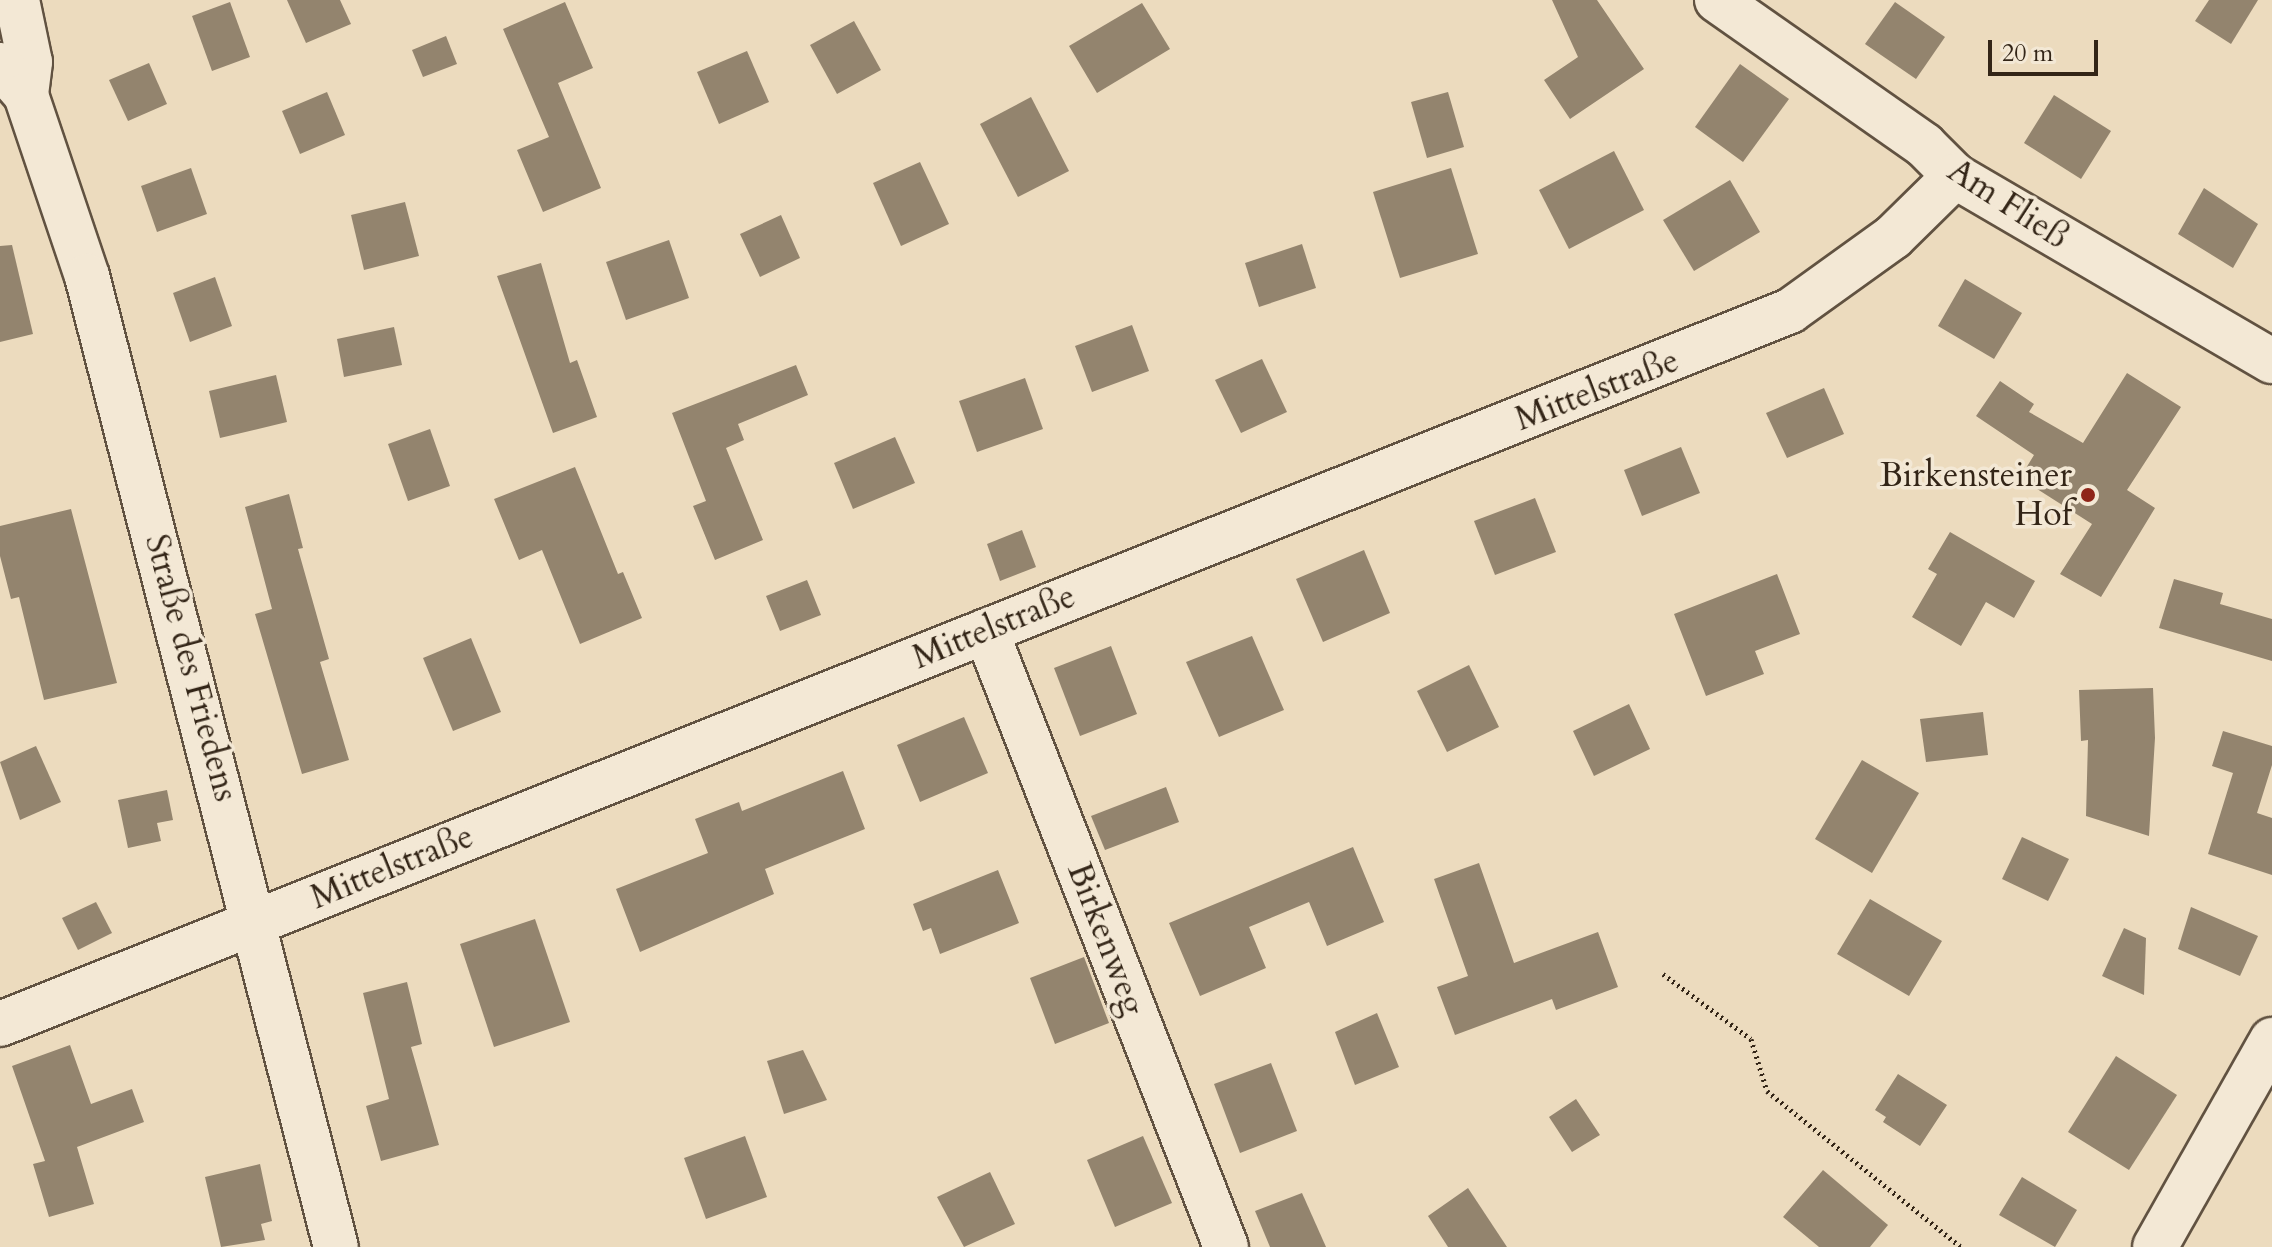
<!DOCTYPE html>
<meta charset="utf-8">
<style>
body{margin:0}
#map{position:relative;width:2272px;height:1247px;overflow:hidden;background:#ecdbbe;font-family:Cardo,serif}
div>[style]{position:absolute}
.building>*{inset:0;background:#93846e}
.path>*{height:5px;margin-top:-2.5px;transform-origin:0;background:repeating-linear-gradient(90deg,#332517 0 2px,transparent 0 6px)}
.roads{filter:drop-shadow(2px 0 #615241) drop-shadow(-2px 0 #615241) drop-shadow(0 2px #615241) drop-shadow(0 -2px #615241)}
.minor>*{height:44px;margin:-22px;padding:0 22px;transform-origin:22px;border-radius:22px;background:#f3e8d5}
.dots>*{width:22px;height:22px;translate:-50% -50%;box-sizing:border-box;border:4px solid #f3e8d5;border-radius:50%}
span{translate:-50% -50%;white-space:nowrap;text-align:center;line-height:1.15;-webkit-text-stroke:7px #f3e8d5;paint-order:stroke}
.street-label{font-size:34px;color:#332517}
.poi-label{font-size:34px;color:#332517}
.right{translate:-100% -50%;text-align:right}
.scale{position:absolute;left:1988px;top:40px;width:110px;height:36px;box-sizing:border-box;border:4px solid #332517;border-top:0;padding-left:10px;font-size:24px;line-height:28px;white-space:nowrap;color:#332517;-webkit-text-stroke:6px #f3e8d5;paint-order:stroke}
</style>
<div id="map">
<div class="building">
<div style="clip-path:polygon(287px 0,340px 0,351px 24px,306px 43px)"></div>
<div style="clip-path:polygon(1552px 0,1597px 0,1644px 69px,1570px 119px,1544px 80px,1578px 57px)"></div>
<div style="clip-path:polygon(2209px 0,2258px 0,2231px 44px,2195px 21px)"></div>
<div style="clip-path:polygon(230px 2px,250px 57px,212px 71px,192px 16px)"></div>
<div style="clip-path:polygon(565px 2px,593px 68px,558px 83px,601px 188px,543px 212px,517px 150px,549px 137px,503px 29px)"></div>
<div style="clip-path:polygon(1895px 2px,1945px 37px,1916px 79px,1865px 44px)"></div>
<div style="clip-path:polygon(1142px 3px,1170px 49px,1097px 93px,1069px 46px)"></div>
<div style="clip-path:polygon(854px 21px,881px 70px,837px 94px,810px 45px)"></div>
<div style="clip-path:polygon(446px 36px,457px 64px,423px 77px,412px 50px)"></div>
<div style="clip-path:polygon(747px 51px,769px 102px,719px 124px,697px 72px)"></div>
<div style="clip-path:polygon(149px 63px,167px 104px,128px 121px,109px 80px)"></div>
<div style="clip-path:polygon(1740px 64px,1789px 99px,1743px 162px,1695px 127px)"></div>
<div style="clip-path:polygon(327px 92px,345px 135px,300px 154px,282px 111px)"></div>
<div style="clip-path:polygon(1448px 92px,1464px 147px,1427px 158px,1411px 102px)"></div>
<div style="clip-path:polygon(2054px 95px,2111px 131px,2081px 179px,2024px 143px)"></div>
<div style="clip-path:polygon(1031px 97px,1069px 171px,1018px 197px,980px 124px)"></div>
<div style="clip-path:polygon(1614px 151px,1644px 210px,1569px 249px,1539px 190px)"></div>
<div style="clip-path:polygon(920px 162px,949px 224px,901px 246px,873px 183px)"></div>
<div style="clip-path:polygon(191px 168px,207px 214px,157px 232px,141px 186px)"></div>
<div style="clip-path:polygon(1451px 168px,1478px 254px,1400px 278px,1373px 192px)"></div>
<div style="clip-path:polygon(1730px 180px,1760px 232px,1694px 271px,1663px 220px)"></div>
<div style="clip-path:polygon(2204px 188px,2258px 224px,2233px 268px,2178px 234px)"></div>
<div style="clip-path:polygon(405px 202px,419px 256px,364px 270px,351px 215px)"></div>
<div style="clip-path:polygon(781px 215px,800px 258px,760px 277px,740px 234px)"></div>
<div style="clip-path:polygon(669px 240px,689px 298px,626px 320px,606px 262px)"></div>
<div style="clip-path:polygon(1302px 244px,1316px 288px,1259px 307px,1245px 263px)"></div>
<div style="clip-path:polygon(12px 245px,33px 334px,0 342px,0 246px)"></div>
<div style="clip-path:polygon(541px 263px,570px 363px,577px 360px,597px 417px,553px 433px,497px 276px)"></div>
<div style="clip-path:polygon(215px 277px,232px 326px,190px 342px,173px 293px)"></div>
<div style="clip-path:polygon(1965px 279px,2022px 313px,1994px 359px,1938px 326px)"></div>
<div style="clip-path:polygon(1132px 325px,1149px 371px,1092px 392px,1075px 346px)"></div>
<div style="clip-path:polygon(394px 327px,402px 365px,344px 377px,337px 339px)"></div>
<div style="clip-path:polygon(1262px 359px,1287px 412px,1241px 433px,1215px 380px)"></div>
<div style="clip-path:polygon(796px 365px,808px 395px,738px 424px,744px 440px,726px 448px,763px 540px,715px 560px,693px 506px,706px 501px,672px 413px)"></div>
<div style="clip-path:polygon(2127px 373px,2181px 407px,2127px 490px,2155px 508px,2101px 597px,2060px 574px,2092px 524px,2020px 478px,2034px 455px,1976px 416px,2000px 381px,2034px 404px,2029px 412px,2083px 443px)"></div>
<div style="clip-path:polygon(276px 375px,287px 422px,220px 438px,209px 391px)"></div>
<div style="clip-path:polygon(1025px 378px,1043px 429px,977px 452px,959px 401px)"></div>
<div style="clip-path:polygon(1824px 388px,1844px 434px,1787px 458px,1766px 413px)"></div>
<div style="clip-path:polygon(430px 429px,450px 486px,408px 501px,388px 444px)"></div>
<div style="clip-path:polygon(895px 437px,915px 483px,853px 509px,834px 463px)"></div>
<div style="clip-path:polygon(1681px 447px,1700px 493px,1642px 516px,1624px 470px)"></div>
<div style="clip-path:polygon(575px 467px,618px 574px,623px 572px,642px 618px,580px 644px,542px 550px,519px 560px,494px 499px)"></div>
<div style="clip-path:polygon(289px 494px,303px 548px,298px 549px,329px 659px,320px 662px,349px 760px,302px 774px,255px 614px,272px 609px,245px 507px)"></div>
<div style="clip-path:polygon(1535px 498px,1556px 552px,1495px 575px,1474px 521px)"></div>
<div style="clip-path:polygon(71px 509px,117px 683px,44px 700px,19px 597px,11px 599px,0 556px,0 526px)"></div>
<div style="clip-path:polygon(1022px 530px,1036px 567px,1000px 581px,987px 544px)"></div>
<div style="clip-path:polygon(1950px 532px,2035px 581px,2014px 618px,1986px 602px,1961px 646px,1912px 617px,1937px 574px,1928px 569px)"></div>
<div style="clip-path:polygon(1364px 550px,1390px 613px,1323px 642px,1296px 579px)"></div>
<div style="clip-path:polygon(1777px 574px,1800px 634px,1755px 651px,1764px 674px,1706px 696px,1674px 614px)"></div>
<div style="clip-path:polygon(2174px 579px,2223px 593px,2220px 604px,2272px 619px,2272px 661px,2159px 628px)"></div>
<div style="clip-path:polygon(807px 580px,821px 615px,780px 631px,766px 596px)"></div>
<div style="clip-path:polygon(1252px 636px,1284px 710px,1219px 737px,1186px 662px)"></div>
<div style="clip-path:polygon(471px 638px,501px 712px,453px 731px,423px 658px)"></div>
<div style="clip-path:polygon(1111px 646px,1137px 714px,1080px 736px,1054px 668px)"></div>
<div style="clip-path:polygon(1469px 665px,1499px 727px,1447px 752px,1417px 691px)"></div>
<div style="clip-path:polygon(2153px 688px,2155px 738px,2149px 836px,2086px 816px,2088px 740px,2081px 741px,2079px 690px)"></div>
<div style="clip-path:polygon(1629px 704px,1650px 749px,1594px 776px,1573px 731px)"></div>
<div style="clip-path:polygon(1983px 712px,1988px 755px,1926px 762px,1920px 719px)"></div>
<div style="clip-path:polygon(964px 717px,988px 773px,920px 802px,897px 745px)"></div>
<div style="clip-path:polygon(2223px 731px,2272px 746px,2272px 765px,2257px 813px,2272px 818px,2272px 875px,2208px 854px,2233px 773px,2212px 766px)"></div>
<div style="clip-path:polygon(36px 746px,61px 802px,20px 820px,0 762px)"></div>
<div style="clip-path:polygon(1862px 760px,1919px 793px,1872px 873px,1815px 839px)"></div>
<div style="clip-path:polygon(843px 771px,865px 829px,765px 869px,774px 894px,640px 952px,616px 889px,708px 853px,695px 819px,739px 802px,742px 811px)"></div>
<div style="clip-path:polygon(1166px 787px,1179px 822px,1105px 850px,1091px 816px)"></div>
<div style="clip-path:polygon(167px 790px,173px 820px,157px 823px,161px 841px,128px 848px,118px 800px)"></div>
<div style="clip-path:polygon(2022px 837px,2069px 859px,2048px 901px,2002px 879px)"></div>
<div style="clip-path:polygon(1353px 847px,1384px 922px,1327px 946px,1309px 902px,1249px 927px,1266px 968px,1200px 996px,1169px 923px)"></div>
<div style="clip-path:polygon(1479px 863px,1514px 963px,1598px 932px,1618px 987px,1556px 1010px,1552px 999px,1455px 1035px,1437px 987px,1468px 976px,1434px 879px)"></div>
<div style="clip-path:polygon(998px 870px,1019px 923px,940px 954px,931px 928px,923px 931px,913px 904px)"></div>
<div style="clip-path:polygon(1870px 899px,1942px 941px,1909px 996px,1837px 954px)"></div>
<div style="clip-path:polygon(96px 902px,112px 933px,78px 950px,62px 918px)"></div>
<div style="clip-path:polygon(2191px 907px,2258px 936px,2240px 976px,2178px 949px)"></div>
<div style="clip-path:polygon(535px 919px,570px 1022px,494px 1047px,460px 944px)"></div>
<div style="clip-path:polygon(2124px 928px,2146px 938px,2144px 995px,2102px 976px)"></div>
<div style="clip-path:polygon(1084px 957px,1109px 1023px,1055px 1044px,1030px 978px)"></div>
<div style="clip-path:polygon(407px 982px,422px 1044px,411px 1047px,439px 1145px,381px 1161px,366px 1106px,389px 1099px,363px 993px)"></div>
<div style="clip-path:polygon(1377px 1013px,1399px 1067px,1355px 1085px,1335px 1032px)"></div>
<div style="clip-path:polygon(70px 1045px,91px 1104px,132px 1089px,144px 1122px,77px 1147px,94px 1204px,49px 1217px,33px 1164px,45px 1161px,12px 1066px)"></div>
<div style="clip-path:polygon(803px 1050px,827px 1100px,784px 1114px,767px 1061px)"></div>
<div style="clip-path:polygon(2116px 1056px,2177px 1095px,2129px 1170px,2068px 1132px)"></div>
<div style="clip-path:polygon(1271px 1063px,1297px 1131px,1240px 1153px,1214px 1084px)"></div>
<div style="clip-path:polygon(1898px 1074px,1947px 1105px,1920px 1146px,1883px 1122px,1886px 1117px,1875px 1110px)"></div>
<div style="clip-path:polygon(1576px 1099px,1600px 1135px,1572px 1152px,1549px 1117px)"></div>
<div style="clip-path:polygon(745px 1136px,767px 1197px,706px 1219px,684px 1158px)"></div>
<div style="clip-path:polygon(1143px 1136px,1172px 1203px,1115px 1227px,1087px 1160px)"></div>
<div style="clip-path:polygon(260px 1164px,272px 1221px,261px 1224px,265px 1240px,221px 1247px,205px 1177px)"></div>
<div style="clip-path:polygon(1823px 1170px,1888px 1225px,1870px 1247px,1819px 1247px,1783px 1217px)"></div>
<div style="clip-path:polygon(990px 1172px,1015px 1224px,964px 1247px,937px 1197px)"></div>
<div style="clip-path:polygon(2022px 1177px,2077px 1210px,2055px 1247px,1999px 1215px)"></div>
<div style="clip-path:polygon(1468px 1188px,1507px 1247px,1448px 1247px,1428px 1216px)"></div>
<div style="clip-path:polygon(1302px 1193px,1326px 1247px,1270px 1247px,1255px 1211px)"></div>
</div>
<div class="path">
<div style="left:1663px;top:974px;width:109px;rotate:36.5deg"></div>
<div style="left:1751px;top:1039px;width:54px;rotate:72.9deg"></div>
<div style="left:1767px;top:1091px;width:249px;rotate:38.8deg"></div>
</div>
<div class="roads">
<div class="minor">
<div style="left:17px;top:0;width:63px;rotate:78.2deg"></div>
<div style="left:30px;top:62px;width:33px;rotate:97deg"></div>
<div style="left:1717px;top:0;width:253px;rotate:35deg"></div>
<div style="left:1924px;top:145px;width:44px;rotate:45deg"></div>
<div style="left:1955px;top:176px;width:367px;rotate:30.3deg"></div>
<div style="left:0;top:65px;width:40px;rotate:49deg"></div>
<div style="left:26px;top:95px;width:191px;rotate:71.4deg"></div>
<div style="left:87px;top:276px;width:1002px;rotate:75.62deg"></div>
<div style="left:986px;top:631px;width:661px;rotate:68.71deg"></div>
<div style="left:0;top:1024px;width:1927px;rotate:-21.72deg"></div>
<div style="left:1790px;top:311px;width:127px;rotate:-35.7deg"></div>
<div style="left:1893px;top:237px;width:87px;rotate:-44.5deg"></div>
<div style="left:2155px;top:1247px;width:238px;rotate:-60.5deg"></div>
</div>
</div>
<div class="dots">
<div style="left:2088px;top:495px;background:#8f2418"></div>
</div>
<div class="street-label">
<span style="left:2008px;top:204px;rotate:33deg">Am Fließ</span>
<span style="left:1597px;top:390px;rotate:-21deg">Mittelstraße</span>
<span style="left:994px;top:627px;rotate:-22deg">Mittelstraße</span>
<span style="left:191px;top:668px;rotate:75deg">Straße des Friedens</span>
<span style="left:392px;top:867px;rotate:-22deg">Mittelstraße</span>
<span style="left:1106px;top:939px;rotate:69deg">Birkenweg</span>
</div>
<div class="poi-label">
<span class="right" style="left:2072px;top:495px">Birkensteiner<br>Hof</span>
</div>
<div class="scale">20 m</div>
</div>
